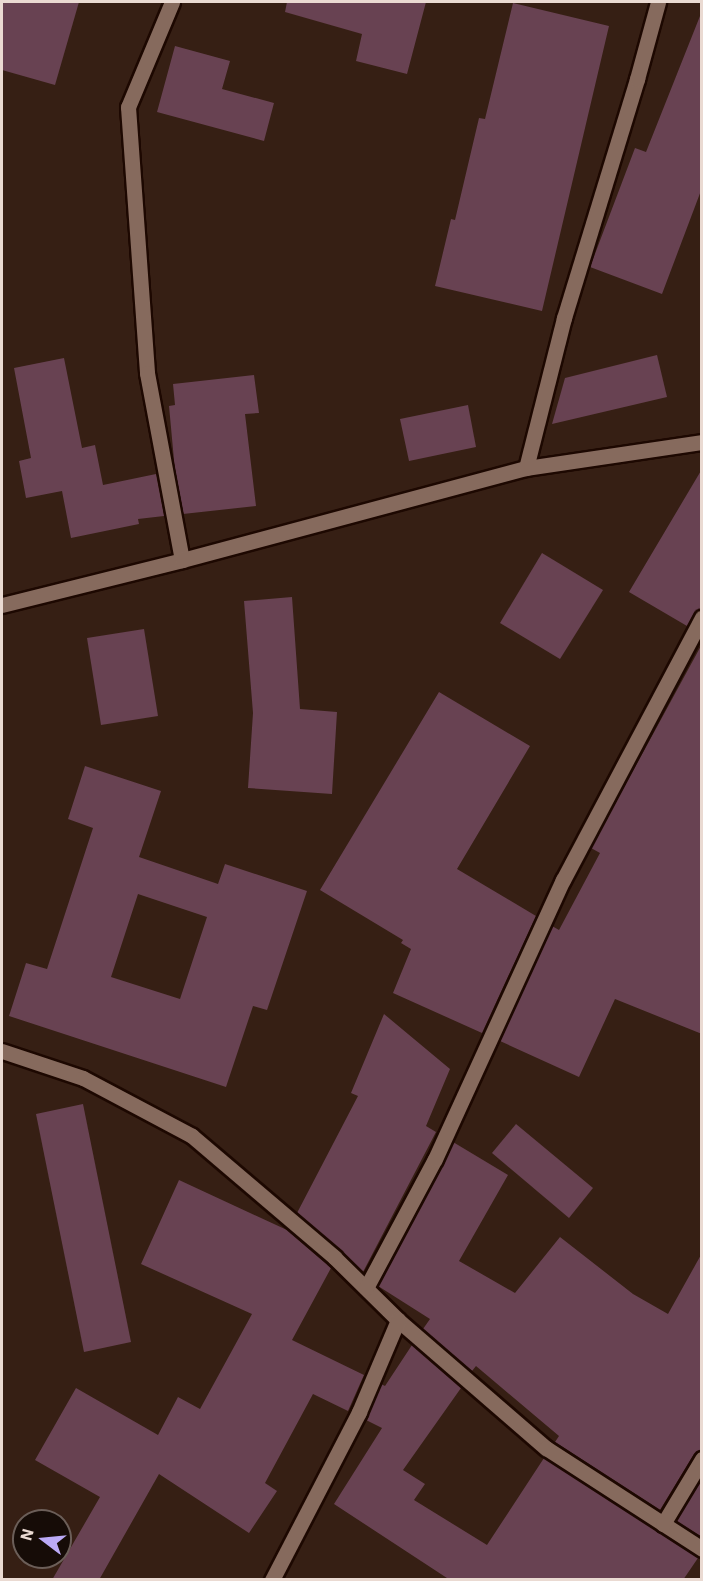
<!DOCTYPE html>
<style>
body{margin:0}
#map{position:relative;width:703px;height:1581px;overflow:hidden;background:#361f14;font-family:"IBM Plex Sans",sans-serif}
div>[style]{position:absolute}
.building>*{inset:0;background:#684252}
.roads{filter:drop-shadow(2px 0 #1d0801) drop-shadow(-2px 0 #1d0801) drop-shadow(0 2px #1d0801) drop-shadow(0 -2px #1d0801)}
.street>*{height:15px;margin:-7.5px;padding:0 7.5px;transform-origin:7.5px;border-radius:7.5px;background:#866a5d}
.secondary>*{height:15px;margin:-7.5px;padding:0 7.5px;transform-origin:7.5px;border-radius:7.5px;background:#866a5d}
span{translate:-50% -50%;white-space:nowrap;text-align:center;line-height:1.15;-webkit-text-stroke:6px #160c07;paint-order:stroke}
.frame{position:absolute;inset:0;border:3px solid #eadad2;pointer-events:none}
.north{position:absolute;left:12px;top:1509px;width:60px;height:60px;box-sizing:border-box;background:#160c07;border:2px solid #6b5e58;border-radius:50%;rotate:286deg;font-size:16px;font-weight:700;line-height:24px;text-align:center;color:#eadad2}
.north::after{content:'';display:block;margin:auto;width:21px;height:27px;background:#bbaaf6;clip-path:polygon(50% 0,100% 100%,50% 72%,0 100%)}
</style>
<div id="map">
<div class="building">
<div style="clip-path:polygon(2px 2px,79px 2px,55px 85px,2px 70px)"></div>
<div style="clip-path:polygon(287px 2px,426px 2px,407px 74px,356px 61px,362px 34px,285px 12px)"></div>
<div style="clip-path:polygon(513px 3px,609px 26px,542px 311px,435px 286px,451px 219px,455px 220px,479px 118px,485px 119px)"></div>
<div style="clip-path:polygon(700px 16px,702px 188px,662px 294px,590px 267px,635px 148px,646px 152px)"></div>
<div style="clip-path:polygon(175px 46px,230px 61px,222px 89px,274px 103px,264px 141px,157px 112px)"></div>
<div style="clip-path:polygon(657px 355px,667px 397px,552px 424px,565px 378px)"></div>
<div style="clip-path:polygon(64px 358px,82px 448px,95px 445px,103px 485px,156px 474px,164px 516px,138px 519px,139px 524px,71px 538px,62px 491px,26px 498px,19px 461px,31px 458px,14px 368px)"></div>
<div style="clip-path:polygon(254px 375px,259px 413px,245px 414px,256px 506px,183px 514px,175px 471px,169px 406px,175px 405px,173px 384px)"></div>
<div style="clip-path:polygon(468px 405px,476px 447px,409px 461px,400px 419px)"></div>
<div style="clip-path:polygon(702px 469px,702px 608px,694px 613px,687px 626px,629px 592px)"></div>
<div style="clip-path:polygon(542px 553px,603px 590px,560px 659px,500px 623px)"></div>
<div style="clip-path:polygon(292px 597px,300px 709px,337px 712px,332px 794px,248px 788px,253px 713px,244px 601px)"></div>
<div style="clip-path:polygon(144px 629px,158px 716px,101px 725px,87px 638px)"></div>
<div style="clip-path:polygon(702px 644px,702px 1034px,615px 999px,579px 1077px,500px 1041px,552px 926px,559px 930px,600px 853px,591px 848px)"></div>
<div style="clip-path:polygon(439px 692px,530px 746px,457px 869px,536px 916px,482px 1033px,393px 993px,411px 949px,401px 943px,403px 940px,320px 890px)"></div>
<div style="clip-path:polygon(evenodd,85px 766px,161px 791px,139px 857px,218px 884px,225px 864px,307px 891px,267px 1010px,253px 1006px,226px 1087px,9px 1016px,26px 963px,47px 969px,93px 828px,68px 819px,85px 766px,138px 894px,207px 917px,180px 999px,111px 977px,138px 894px)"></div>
<div style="clip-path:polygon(384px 1014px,450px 1069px,426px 1126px,436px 1132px,363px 1272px,297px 1213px,358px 1096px,351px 1093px)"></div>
<div style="clip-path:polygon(83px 1104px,131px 1342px,84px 1352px,36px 1114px)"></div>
<div style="clip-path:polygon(516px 1124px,593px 1188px,569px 1218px,492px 1153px)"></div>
<div style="clip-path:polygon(453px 1142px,508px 1175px,459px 1261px,515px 1293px,560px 1237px,633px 1294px,668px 1314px,702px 1253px,702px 1449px,694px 1454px,660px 1510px,555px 1442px,559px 1436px,476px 1366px,472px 1371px,423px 1329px,430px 1319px,378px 1286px)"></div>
<div style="clip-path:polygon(179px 1180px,287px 1230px,331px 1268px,292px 1340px,364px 1375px,348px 1411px,313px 1394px,265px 1483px,277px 1491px,249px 1533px,159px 1474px,99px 1580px,52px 1580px,100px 1497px,35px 1460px,76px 1388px,158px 1435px,178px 1397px,200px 1409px,252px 1314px,141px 1264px)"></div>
<div style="clip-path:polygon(412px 1345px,461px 1388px,403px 1470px,425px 1484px,414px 1500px,487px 1545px,544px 1458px,698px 1558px,683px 1580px,450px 1580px,334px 1504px,382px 1428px,366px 1420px,381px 1384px,385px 1386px)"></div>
<div style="clip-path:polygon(702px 1479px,702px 1537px,676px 1521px)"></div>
</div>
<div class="roads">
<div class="street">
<div style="left:172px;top:2px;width:114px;rotate:112.7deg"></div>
<div style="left:128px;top:107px;width:267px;rotate:85.9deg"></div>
<div style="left:147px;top:373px;width:190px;rotate:79.4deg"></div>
<div style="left:526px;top:468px;width:155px;rotate:-75.8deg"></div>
<div style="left:564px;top:318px;width:250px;rotate:-73deg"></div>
<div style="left:637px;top:79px;width:80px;rotate:-74.7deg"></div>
<div style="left:2px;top:1051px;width:85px;rotate:18.4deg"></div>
<div style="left:83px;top:1078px;width:123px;rotate:28deg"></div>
<div style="left:192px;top:1136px;width:187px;rotate:40.4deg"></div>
<div style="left:334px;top:1257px;width:90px;rotate:44.5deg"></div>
<div style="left:398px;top:1320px;width:196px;rotate:40.9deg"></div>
<div style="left:546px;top:1448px;width:186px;rotate:32.9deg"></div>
<div style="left:366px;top:1288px;width:146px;rotate:-61.9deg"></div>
<div style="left:435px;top:1159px;width:307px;rotate:-65.4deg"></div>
<div style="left:563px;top:880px;width:297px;rotate:-62.1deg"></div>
<div style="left:663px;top:1524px;width:76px;rotate:-59deg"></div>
<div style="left:272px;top:1580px;width:189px;rotate:-62.6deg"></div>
<div style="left:359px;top:1412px;width:100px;rotate:-67deg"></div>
</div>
<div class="secondary">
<div style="left:2px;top:605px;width:186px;rotate:-14deg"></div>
<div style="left:182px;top:560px;width:356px;rotate:-15deg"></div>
<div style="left:526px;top:468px;width:178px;rotate:-8.4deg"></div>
</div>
</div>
<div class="frame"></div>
<div class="north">N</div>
</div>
